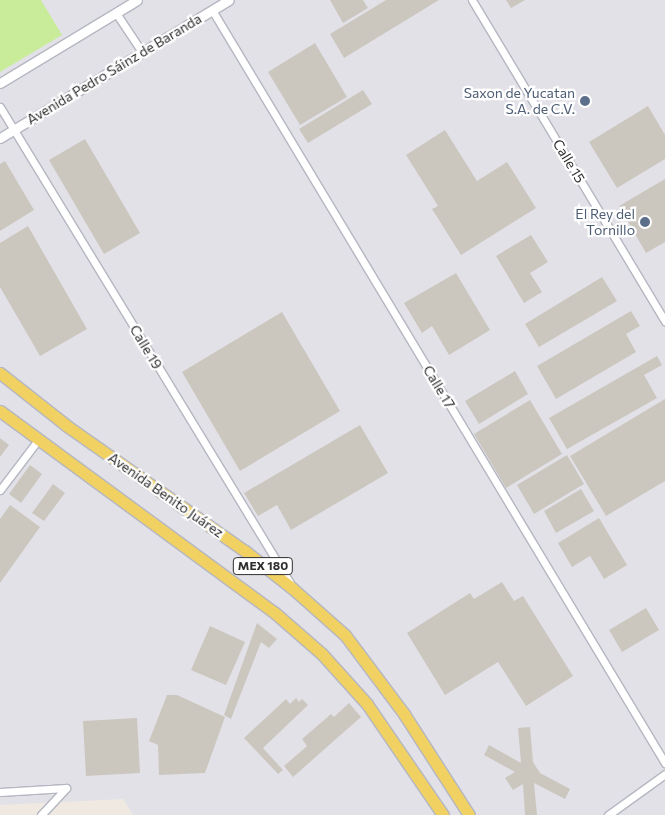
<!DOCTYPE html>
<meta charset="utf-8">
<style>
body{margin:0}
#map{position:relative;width:665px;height:815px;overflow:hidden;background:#efe9e1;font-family:Commissioner,sans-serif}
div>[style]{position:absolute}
.industrial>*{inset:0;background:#e3e1e8}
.pitch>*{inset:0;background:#c9ec9a}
.building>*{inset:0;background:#cbc7bf}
.roads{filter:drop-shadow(1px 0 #b4b7c1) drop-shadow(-1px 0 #b4b7c1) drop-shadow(0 1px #b4b7c1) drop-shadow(0 -1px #b4b7c1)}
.minor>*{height:7px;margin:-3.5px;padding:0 3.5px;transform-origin:3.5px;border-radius:3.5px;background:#fff}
.tertiary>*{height:9px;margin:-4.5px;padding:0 4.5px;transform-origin:4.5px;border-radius:4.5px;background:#fff}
.primary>*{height:11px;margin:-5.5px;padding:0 5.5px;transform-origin:5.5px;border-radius:5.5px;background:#f2d163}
.dots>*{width:14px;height:14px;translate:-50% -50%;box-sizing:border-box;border:2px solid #fff;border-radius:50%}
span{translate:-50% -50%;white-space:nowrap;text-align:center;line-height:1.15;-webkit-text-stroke:4.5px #fff;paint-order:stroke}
.shield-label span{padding:1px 4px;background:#fff;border:1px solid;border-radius:4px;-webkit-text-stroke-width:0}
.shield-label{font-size:12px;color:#2e2e2e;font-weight:700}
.street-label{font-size:14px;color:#2e2e2e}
.service-label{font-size:14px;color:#4e5e75}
.right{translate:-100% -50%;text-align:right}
</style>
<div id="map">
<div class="industrial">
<div style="clip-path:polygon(0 0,665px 0,665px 815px,133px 815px,123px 799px,0 805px)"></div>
</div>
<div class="pitch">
<div style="clip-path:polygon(0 0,41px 0,62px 35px,0 72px)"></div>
</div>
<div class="building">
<div style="clip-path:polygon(330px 0,363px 0,368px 8px,343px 23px)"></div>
<div style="clip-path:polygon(386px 0,439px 0,344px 58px,330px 34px)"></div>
<div style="clip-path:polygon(506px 0,525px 0,511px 8px)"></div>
<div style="clip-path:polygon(315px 43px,347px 97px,300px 125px,268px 72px)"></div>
<div style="clip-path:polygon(363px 90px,372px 104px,308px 143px,299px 129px)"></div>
<div style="clip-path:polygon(648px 106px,665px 135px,665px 159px,617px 188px,589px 142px)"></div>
<div style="clip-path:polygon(445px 130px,477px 181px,507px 162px,536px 208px,461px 255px,432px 209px,438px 206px,406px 155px)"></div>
<div style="clip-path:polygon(85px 139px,140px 233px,104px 254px,49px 160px)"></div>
<div style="clip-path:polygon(5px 161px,34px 210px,0 231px,0 164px)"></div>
<div style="clip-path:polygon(665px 179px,665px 242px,646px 253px,619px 206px)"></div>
<div style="clip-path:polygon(28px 226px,87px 329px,40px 356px,0 287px,0 243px)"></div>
<div style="clip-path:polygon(531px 235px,548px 262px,530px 273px,542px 292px,524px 303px,496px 256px)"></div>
<div style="clip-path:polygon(456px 273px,490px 330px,449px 355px,432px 326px,422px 333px,404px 303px)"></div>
<div style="clip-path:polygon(602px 277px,617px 301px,539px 347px,525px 324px)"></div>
<div style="clip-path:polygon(631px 311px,640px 326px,626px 334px,636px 352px,556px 399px,537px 366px)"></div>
<div style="clip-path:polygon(282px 312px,340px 411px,240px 471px,182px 372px)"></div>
<div style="clip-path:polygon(657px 356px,662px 365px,644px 375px,657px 398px,567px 449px,549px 418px)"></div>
<div style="clip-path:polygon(515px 371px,528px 394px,479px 424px,465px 401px)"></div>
<div style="clip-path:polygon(665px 399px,665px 481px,606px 516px,570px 456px)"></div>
<div style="clip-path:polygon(530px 400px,562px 454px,506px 488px,474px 434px)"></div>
<div style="clip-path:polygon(360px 425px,388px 473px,291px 530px,277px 505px,258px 516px,244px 493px)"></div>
<div style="clip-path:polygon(0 438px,9px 445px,0 457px)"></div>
<div style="clip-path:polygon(567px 455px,584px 484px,534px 514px,517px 485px)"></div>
<div style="clip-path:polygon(30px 465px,42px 474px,21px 503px,9px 494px)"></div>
<div style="clip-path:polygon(53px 484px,65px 493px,44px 521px,32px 513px)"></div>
<div style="clip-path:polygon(581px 489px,594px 511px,556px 533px,544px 511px)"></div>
<div style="clip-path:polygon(10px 505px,40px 527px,0 583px,0 519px)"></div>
<div style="clip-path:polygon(599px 518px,627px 565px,604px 579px,590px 556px,572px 567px,558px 543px)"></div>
<div style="clip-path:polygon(502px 582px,514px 601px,523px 596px,573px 676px,526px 706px,498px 662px,445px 695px,407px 633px,470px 593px,474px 599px)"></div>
<div style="clip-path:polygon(646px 608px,659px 630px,622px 652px,609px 630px)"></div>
<div style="clip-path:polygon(257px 623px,277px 639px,269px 648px,261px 642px,231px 719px,224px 715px)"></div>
<div style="clip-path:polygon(210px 626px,245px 642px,226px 685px,191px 670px)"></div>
<div style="clip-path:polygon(167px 695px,177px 695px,225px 717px,205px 773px,159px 775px,158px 745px,149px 741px)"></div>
<div style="clip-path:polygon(296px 698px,299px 702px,302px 699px,308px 705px,263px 748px,283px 770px,278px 774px,244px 738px,286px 699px,290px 704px)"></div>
<div style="clip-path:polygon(349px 703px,361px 717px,293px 777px,284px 766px,307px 746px,302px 739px,331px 714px,334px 717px)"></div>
<div style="clip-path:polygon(137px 718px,140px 773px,86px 776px,83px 721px)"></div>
<div style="clip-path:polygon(530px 727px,533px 762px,540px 773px,570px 789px,565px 799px,534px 783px,537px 815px,525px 815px,523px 784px,513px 790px,505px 778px,515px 772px,484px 755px,489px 745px,521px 763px,518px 728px)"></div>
</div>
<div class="roads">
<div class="minor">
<div style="left:472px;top:0;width:375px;rotate:59deg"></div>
<div style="left:212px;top:10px;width:879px;rotate:58.97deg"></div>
<div style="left:116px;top:13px;width:47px;rotate:56.3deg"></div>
<div style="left:0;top:107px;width:557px;rotate:58.65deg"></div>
<div style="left:0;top:490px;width:63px;rotate:-52.8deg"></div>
<div style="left:0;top:792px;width:66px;rotate:-3.5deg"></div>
<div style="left:41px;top:815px;width:37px;rotate:-47deg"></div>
<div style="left:608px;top:815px;width:70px;rotate:-35.7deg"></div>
</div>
<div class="tertiary">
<div style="left:0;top:83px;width:160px;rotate:-31.2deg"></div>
<div style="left:0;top:138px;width:267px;rotate:-31.1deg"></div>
</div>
<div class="primary">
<div style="left:0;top:373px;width:85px;rotate:38.3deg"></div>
<div style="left:67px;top:426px;width:218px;rotate:35.1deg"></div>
<div style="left:245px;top:551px;width:60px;rotate:38.2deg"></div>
<div style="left:292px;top:588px;width:71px;rotate:41.6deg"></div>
<div style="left:345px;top:635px;width:99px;rotate:53.2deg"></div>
<div style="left:404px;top:714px;width:120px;rotate:57.2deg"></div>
<div style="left:0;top:411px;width:341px;rotate:36.3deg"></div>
<div style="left:275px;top:613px;width:62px;rotate:41.1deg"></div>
<div style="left:322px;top:654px;width:67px;rotate:48deg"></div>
<div style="left:367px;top:704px;width:135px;rotate:55.6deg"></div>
</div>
</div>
<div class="dots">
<div style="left:585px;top:101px;background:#5c6f8a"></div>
<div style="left:645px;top:222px;background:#5c6f8a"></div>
</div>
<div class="shield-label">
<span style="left:263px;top:566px">MEX 180</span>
</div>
<div class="street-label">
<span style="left:114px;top:69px;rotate:-31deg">Avenida Pedro Sáinz de Baranda</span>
<span style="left:569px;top:161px;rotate:59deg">Calle 15</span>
<span style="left:146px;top:347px;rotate:59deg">Calle 19</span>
<span style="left:439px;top:387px;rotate:59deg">Calle 17</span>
<span style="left:166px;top:495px;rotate:35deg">Avenida Benito Juárez</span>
</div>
<div class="service-label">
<span class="right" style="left:575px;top:101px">Saxon de Yucatan<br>S.A. de C.V.</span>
<span class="right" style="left:635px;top:222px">El Rey del<br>Tornillo</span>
</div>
</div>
